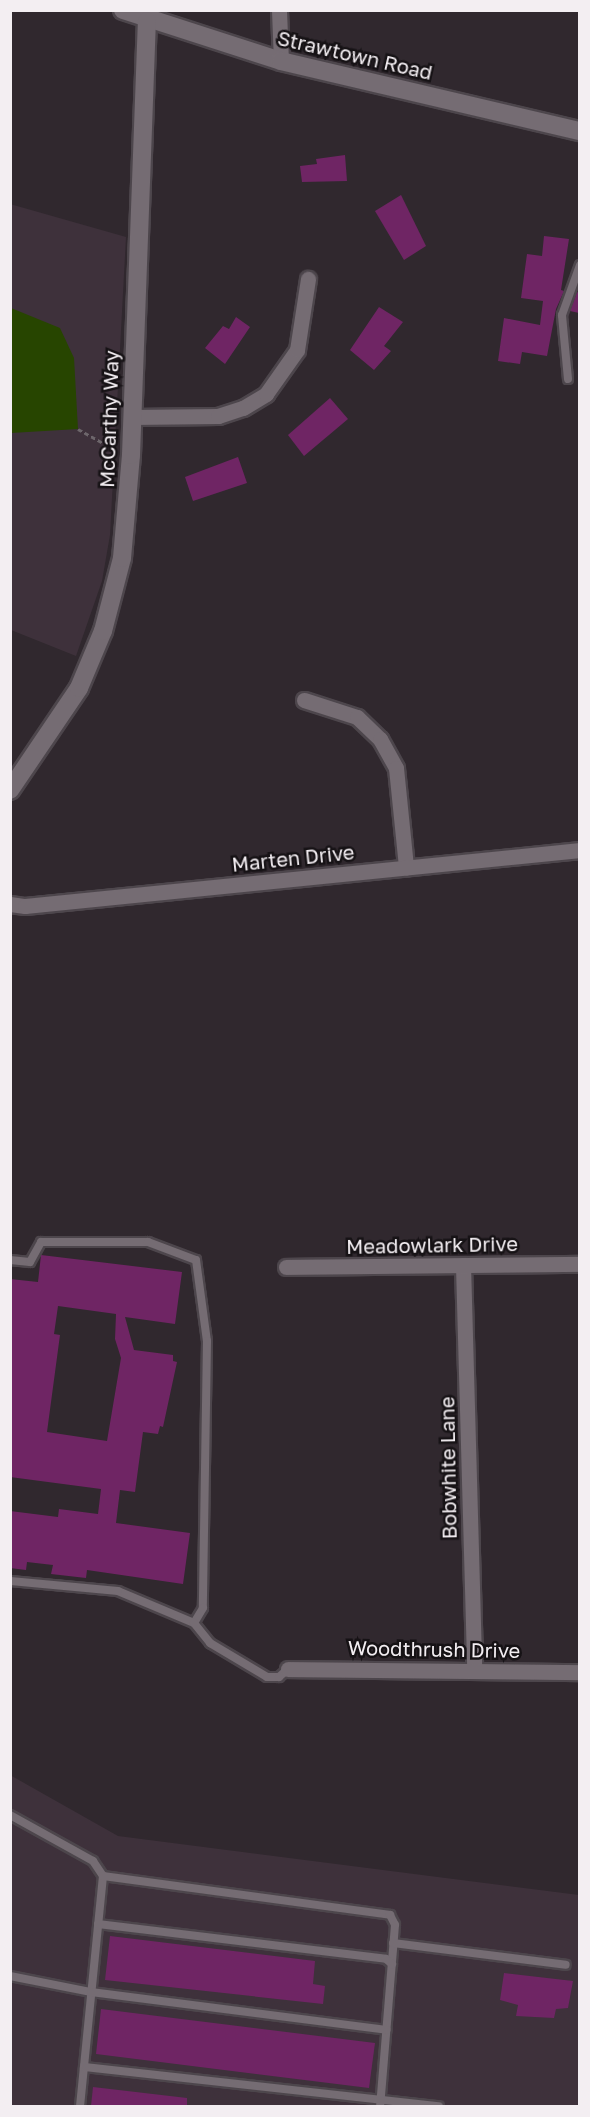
<!DOCTYPE html>
<style>
body{margin:0}
#map{position:relative;width:590px;height:2117px;overflow:hidden;background:#30282e;font-family:"Golos Text",sans-serif}
div>[style]{position:absolute}
.built>*{inset:0;background:#3e313b}
.green>*{inset:0;background:#274500}
.building>*{inset:0;background:#6f2564}
.path>*{height:3px;margin-top:-1.5px;transform-origin:0;background:repeating-linear-gradient(90deg,#6d666b 0 4.5px,transparent 0 7.5px)}
.roads{filter:drop-shadow(2px 0 #4d464c) drop-shadow(-2px 0 #4d464c) drop-shadow(0 2px #4d464c) drop-shadow(0 -2px #4d464c)}
.service>*{height:8px;margin:-4px;padding:0 4px;transform-origin:4px;border-radius:4px;background:#756c73}
.minor>*{height:15px;margin:-7.5px;padding:0 7.5px;transform-origin:7.5px;border-radius:7.5px;background:#756c73}
.tertiary>*{height:18px;margin:-9px;padding:0 9px;transform-origin:9px;border-radius:9px;background:#756c73}
span{translate:-50% -50%;white-space:nowrap;text-align:center;line-height:1.15;-webkit-text-stroke:5px #161215;paint-order:stroke}
.street-label{font-size:20px;color:#f3eef2}
.frame{position:absolute;inset:0;border:12px solid #f3eef2;pointer-events:none}
</style>
<div id="map">
<div class="built">
<div style="clip-path:polygon(10px 204px,126px 237px,110px 535px,102px 581px,76px 656px,11px 630px)"></div>
<div style="clip-path:polygon(10px 1775px,118px 1836px,579px 1895px,579px 2106px,11px 2106px)"></div>
</div>
<div class="green">
<div style="clip-path:polygon(11px 308px,60px 328px,74px 358px,78px 429px,11px 433px)"></div>
</div>
<div class="building">
<div style="clip-path:polygon(345px 155px,347px 181px,302px 182px,300px 166px,317px 164px,316px 159px)"></div>
<div style="clip-path:polygon(401px 195px,426px 246px,404px 260px,375px 211px)"></div>
<div style="clip-path:polygon(544px 236px,569px 239px,561px 290px,564px 291px,556px 309px,547px 356px,522px 352px,520px 364px,498px 361px,504px 318px,540px 325px,543px 301px,521px 298px,527px 254px,542px 256px)"></div>
<div style="clip-path:polygon(577px 292px,579px 293px,579px 313px,570px 311px)"></div>
<div style="clip-path:polygon(379px 307px,403px 322px,384px 346px,391px 351px,374px 370px,350px 350px)"></div>
<div style="clip-path:polygon(236px 317px,250px 327px,225px 364px,205px 348px,223px 326px,229px 329px)"></div>
<div style="clip-path:polygon(330px 398px,348px 419px,304px 456px,288px 435px)"></div>
<div style="clip-path:polygon(238px 457px,247px 483px,193px 501px,185px 477px)"></div>
<div style="clip-path:polygon(evenodd,41px 1255px,182px 1272px,175px 1324px,125px 1317px,134px 1350px,173px 1355px,173px 1361px,177px 1362px,163px 1427px,160px 1426px,158px 1434px,143px 1432px,135px 1492px,120px 1490px,116px 1523px,190px 1533px,183px 1584px,87px 1570px,86px 1578px,51px 1574px,53px 1565px,27px 1562px,26px 1570px,10px 1568px,10px 1511px,58px 1517px,59px 1509px,98px 1514px,101px 1489px,10px 1477px,10px 1279px,38px 1282px,41px 1255px,58px 1306px,116px 1314px,115px 1339px,121px 1358px,107px 1441px,47px 1432px,60px 1335px,54px 1334px,58px 1306px)"></div>
<div style="clip-path:polygon(110px 1936px,315px 1961px,313px 1984px,325px 1986px,323px 2004px,105px 1980px)"></div>
<div style="clip-path:polygon(504px 1973px,573px 1981px,568px 2008px,556px 2009px,554px 2018px,516px 2016px,518px 2005px,500px 2000px)"></div>
<div style="clip-path:polygon(101px 2009px,375px 2043px,369px 2088px,96px 2054px)"></div>
<div style="clip-path:polygon(93px 2087px,187px 2098px,187px 2106px,91px 2106px)"></div>
</div>
<div class="path">
<div style="left:78px;top:429px;width:41px;rotate:29.1deg"></div>
</div>
<div class="roads">
<div class="service">
<div style="left:568px;top:379px;width:64px;rotate:-95.4deg"></div>
<div style="left:562px;top:315px;width:53px;rotate:-70.2deg"></div>
<div style="left:10px;top:1260px;width:20px;rotate:6deg"></div>
<div style="left:30px;top:1262px;width:23px;rotate:-61deg"></div>
<div style="left:41px;top:1242px;width:107px"></div>
<div style="left:148px;top:1242px;width:51px;rotate:20.6deg"></div>
<div style="left:196px;top:1260px;width:82px;rotate:82.3deg"></div>
<div style="left:207px;top:1341px;width:267px;rotate:90.9deg"></div>
<div style="left:203px;top:1608px;width:17px;rotate:121deg"></div>
<div style="left:194px;top:1623px;width:82px;rotate:-157.2deg"></div>
<div style="left:118px;top:1591px;width:108px;rotate:-174.7deg"></div>
<div style="left:194px;top:1623px;width:26px;rotate:51deg"></div>
<div style="left:210px;top:1643px;width:66px;rotate:30.8deg"></div>
<div style="left:267px;top:1677px;width:12px"></div>
<div style="left:279px;top:1677px;width:12px;rotate:-42deg"></div>
<div style="left:10px;top:1815px;width:95px;rotate:29deg"></div>
<div style="left:93px;top:1861px;width:18px;rotate:56deg"></div>
<div style="left:103px;top:1876px;width:231px;rotate:95.7deg"></div>
<div style="left:103px;top:1876px;width:290px;rotate:7.7deg"></div>
<div style="left:390px;top:1915px;width:11px;rotate:63deg"></div>
<div style="left:395px;top:1925px;width:182px;rotate:94.7deg"></div>
<div style="left:98px;top:1924px;width:290px;rotate:6.9deg"></div>
<div style="left:386px;top:1959px;width:8px;rotate:40deg"></div>
<div style="left:393px;top:1943px;width:174px;rotate:7.2deg"></div>
<div style="left:10px;top:1976px;width:83px;rotate:11.2deg"></div>
<div style="left:91px;top:1992px;width:298px;rotate:7.3deg"></div>
<div style="left:84px;top:2067px;width:357px;rotate:6.3deg"></div>
</div>
<div class="minor">
<div style="left:279px;top:10px;width:51px;rotate:87.8deg"></div>
<div style="left:132px;top:417px;width:86px;rotate:-0.7deg"></div>
<div style="left:218px;top:416px;width:26px;rotate:-18deg"></div>
<div style="left:243px;top:408px;width:27px;rotate:-31deg"></div>
<div style="left:266px;top:394px;width:54px;rotate:-54.8deg"></div>
<div style="left:297px;top:350px;width:72px;rotate:-81.2deg"></div>
<div style="left:304px;top:700px;width:56px;rotate:17.8deg"></div>
<div style="left:357px;top:717px;width:32px;rotate:44deg"></div>
<div style="left:380px;top:739px;width:33px;rotate:61deg"></div>
<div style="left:396px;top:768px;width:100px;rotate:84.2deg"></div>
<div style="left:10px;top:904px;width:15px;rotate:8deg"></div>
<div style="left:25px;top:906px;width:558px;rotate:-5.76deg"></div>
<div style="left:463px;top:1265px;width:404px;rotate:88.4deg"></div>
<div style="left:286px;top:1267px;width:294px;rotate:-0.6deg"></div>
<div style="left:288px;top:1669px;width:292px;rotate:0.6deg"></div>
</div>
<div class="tertiary">
<div style="left:123px;top:10px;width:166px;rotate:17.9deg"></div>
<div style="left:281px;top:61px;width:307px;rotate:13.2deg"></div>
<div style="left:10px;top:790px;width:123px;rotate:-55.9deg"></div>
<div style="left:79px;top:688px;width:62px;rotate:-67.2deg"></div>
<div style="left:103px;top:631px;width:75px;rotate:-75.4deg"></div>
<div style="left:122px;top:558px;width:103px;rotate:-85deg"></div>
<div style="left:131px;top:455px;width:434px;rotate:-87.9deg"></div>
</div>
</div>
<div class="street-label">
<span style="left:355px;top:55px;rotate:13deg">Strawtown Road</span>
<span style="left:109px;top:419px;rotate:-88deg">McCarthy Way</span>
<span style="left:293px;top:858px;rotate:-6deg">Marten Drive</span>
<span style="left:432px;top:1245px;rotate:-1deg">Meadowlark Drive</span>
<span style="left:448px;top:1468px;rotate:-91deg">Bobwhite Lane</span>
<span style="left:434px;top:1649px;rotate:1deg">Woodthrush Drive</span>
</div>
<div class="frame"></div>
</div>
